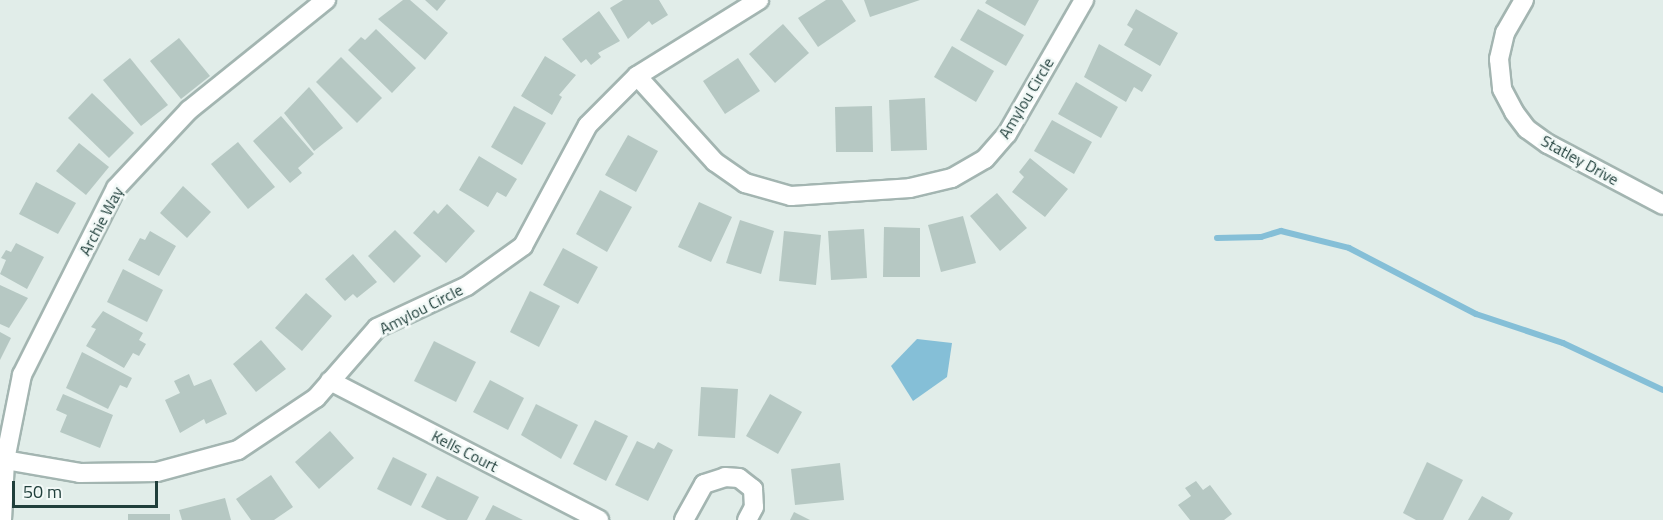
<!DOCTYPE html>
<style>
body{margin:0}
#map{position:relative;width:1663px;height:520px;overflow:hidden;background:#e1ede9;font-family:"Titillium Web",sans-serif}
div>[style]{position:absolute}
.water>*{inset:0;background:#85bfd7}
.stream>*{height:6px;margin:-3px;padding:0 3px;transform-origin:3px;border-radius:3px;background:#85bfd7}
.building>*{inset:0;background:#b6c8c3}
.roads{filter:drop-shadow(2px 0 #a3b5b1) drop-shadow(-2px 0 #a3b5b1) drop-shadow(0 2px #a3b5b1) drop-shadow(0 -2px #a3b5b1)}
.minor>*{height:18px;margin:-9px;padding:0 9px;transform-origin:9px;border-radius:9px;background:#fff}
span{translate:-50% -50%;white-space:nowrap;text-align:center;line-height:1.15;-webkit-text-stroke:5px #f2f9f7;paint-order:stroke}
.street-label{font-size:16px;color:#203f3b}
.scale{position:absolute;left:12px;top:481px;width:146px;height:27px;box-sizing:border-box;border:3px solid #203f3b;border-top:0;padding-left:8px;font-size:18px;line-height:21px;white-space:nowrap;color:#203f3b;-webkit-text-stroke:4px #f2f9f7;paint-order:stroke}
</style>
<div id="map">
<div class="water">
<div style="clip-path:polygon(917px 339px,952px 343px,947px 377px,913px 401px,891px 366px)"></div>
</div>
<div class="stream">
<div style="left:1217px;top:238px;width:44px;rotate:-1.3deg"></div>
<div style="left:1261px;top:237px;width:21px;rotate:-17deg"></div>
<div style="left:1281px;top:231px;width:70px;rotate:14deg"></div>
<div style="left:1349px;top:248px;width:143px;rotate:27.5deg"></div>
<div style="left:1476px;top:314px;width:92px;rotate:18.4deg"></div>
<div style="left:1563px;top:343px;width:110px;rotate:25.2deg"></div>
</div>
<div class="building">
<div style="clip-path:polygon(403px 0,410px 0,448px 33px,425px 60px,378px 19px)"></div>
<div style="clip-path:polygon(425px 0,446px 0,437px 11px)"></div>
<div style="clip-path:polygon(623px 0,659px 0,668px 15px,652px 25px,649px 21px,628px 39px,610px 8px)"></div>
<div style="clip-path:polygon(826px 0,842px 0,856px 21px,818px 47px,798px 18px)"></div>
<div style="clip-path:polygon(864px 0,920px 0,870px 17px)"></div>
<div style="clip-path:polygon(987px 0,1039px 0,1025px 26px,985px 3px)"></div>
<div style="clip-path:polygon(978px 9px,1024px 35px,1006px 66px,960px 40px)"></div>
<div style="clip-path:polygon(1136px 9px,1178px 33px,1160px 66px,1124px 45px,1133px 29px,1127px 25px)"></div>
<div style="clip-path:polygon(599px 11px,620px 41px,598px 53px,601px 57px,591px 65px,586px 59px,581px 63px,562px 39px)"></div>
<div style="clip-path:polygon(783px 24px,809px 53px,775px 83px,749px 54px)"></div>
<div style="clip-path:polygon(376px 29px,416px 68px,392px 93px,348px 50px,361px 37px,365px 40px)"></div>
<div style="clip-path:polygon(179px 38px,210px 76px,181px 99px,150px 61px)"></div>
<div style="clip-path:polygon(1099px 44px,1152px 75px,1142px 92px,1134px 87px,1126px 102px,1084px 77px)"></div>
<div style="clip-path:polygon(952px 46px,994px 71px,976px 102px,934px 77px)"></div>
<div style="clip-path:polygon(545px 56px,576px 75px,559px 95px,562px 97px,552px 115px,521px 96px)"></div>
<div style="clip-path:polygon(341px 57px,382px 98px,357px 123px,316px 82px)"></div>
<div style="clip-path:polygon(130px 58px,168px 105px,141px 126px,103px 80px)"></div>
<div style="clip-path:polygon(738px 58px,760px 91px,725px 114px,703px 81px)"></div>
<div style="clip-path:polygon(1076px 82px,1118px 107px,1101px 138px,1058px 114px)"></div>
<div style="clip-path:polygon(309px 87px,343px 128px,314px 151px,284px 113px)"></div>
<div style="clip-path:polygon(92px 93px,134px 133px,109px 158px,68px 118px)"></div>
<div style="clip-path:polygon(925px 98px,927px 150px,891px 151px,889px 100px)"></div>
<div style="clip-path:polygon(514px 106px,546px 123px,522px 165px,491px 147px)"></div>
<div style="clip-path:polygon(872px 106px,873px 152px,836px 152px,835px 107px)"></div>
<div style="clip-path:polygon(281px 116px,314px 154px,298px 168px,302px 173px,290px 183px,253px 141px)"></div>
<div style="clip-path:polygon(1052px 120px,1092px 142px,1074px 174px,1034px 151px)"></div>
<div style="clip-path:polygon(628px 135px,658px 151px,636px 192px,605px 175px)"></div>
<div style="clip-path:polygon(238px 142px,275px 187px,248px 209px,211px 164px)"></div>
<div style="clip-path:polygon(79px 143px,109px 167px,86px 195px,56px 171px)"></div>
<div style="clip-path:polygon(479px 156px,517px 179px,506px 197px,497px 192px,488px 207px,459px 190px)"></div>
<div style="clip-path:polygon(1030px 158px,1068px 189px,1045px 217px,1012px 192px,1024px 177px,1019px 172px)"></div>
<div style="clip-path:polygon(36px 182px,76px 203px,58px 234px,19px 214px)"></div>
<div style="clip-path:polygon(183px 186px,211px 212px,187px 238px,160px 213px)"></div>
<div style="clip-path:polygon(600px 190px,632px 207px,607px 252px,576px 234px)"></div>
<div style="clip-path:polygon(997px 193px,1027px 228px,1000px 251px,970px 216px)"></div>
<div style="clip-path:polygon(699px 202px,732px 217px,711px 262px,678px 247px)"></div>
<div style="clip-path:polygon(447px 204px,475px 231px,446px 263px,413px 233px,434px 210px,438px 214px)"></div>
<div style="clip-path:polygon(963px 216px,976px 263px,941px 272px,928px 225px)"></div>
<div style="clip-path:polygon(740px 220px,774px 231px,761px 274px,726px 263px)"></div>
<div style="clip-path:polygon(884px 227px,920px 228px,920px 277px,883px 277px)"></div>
<div style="clip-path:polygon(864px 229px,867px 278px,831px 280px,828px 231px)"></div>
<div style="clip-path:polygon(395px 230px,421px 256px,394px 283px,368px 256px)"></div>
<div style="clip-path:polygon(150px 231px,176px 246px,159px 276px,128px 260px,140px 238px,145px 240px)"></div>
<div style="clip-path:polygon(784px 231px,821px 235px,816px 285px,779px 281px)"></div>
<div style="clip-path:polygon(16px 243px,44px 257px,27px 289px,0 274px,6px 260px,1px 258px,6px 250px,11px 252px)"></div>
<div style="clip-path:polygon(563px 248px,598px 267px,578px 304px,543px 285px)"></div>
<div style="clip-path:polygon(353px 254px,377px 282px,357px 298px,353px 294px,345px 301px,325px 279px)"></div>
<div style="clip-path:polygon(123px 269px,163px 290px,147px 322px,107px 302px)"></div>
<div style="clip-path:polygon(0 285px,28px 298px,9px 328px,0 324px)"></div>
<div style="clip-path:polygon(530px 291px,560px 306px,539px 347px,510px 332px)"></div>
<div style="clip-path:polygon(306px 293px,332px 316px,302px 351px,275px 328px)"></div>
<div style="clip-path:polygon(103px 311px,143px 333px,139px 340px,146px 344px,139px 356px,133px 353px,124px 368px,86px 346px,96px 329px,91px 327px)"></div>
<div style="clip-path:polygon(0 332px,11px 338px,0 360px)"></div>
<div style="clip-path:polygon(261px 340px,286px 369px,256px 392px,233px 364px)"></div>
<div style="clip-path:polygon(434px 341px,476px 362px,456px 402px,414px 381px)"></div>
<div style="clip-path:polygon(82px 352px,132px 378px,127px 388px,120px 385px,108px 409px,66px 388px)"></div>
<div style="clip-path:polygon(189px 374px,194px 386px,211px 379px,227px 414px,206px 424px,204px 419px,180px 433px,165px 400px,180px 393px,174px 381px)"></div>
<div style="clip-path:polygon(490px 380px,524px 398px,508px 430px,473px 412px)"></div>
<div style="clip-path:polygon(701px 387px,738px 389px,735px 438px,698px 436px)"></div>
<div style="clip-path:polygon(63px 394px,113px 415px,100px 448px,60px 432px,67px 415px,56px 410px)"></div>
<div style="clip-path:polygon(770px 394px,802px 412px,778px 454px,746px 436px)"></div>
<div style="clip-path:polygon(536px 404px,578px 425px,561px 459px,521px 435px)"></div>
<div style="clip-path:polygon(595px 420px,628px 436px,606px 481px,573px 464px)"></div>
<div style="clip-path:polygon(330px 431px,354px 458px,319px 489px,295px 462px)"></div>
<div style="clip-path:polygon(637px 441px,654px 449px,658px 442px,673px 450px,648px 501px,615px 485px)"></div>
<div style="clip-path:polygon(393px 457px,427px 474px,411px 506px,377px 489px)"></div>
<div style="clip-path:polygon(1427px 462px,1463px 480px,1443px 520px,1416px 520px,1403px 513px)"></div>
<div style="clip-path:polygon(840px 463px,844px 500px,795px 505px,791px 469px)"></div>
<div style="clip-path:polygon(271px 475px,293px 507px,274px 520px,251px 520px,236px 499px)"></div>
<div style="clip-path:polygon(437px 476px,479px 497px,467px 520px,447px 520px,421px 507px)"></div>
<div style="clip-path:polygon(1196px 481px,1203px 490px,1210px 485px,1232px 514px,1224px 520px,1190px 520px,1178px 505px,1191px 496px,1185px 488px)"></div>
<div style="clip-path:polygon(1482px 496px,1513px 513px,1509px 520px,1468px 520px)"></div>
<div style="clip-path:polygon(225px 498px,231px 520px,182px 520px,179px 510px)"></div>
<div style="clip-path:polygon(493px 505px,523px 520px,485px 520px)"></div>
<div style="clip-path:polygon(794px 512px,810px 520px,790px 520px)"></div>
<div style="clip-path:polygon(128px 514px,170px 514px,170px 520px,128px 520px)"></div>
</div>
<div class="roads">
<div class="minor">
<div style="left:1524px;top:0;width:38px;rotate:120deg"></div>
<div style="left:1505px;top:33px;width:27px;rotate:103deg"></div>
<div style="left:1499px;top:59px;width:30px;rotate:84deg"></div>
<div style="left:1502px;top:89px;width:26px;rotate:62deg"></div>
<div style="left:1514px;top:112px;width:21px;rotate:53deg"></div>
<div style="left:1527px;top:129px;width:26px;rotate:36deg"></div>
<div style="left:1548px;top:144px;width:130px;rotate:27.9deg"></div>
<div style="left:637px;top:76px;width:116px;rotate:47.8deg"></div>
<div style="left:715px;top:162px;width:37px;rotate:35deg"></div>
<div style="left:745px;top:183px;width:48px;rotate:15.8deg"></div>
<div style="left:791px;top:196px;width:119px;rotate:-3.8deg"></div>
<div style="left:910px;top:188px;width:43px;rotate:-13.4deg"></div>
<div style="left:952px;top:178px;width:38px;rotate:-30deg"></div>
<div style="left:985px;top:159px;width:33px;rotate:-49deg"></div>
<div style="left:1007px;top:134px;width:155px;rotate:-60.1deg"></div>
<div style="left:330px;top:381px;width:303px;rotate:27.3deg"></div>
<div style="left:5px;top:460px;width:76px;rotate:9.8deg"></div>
<div style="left:80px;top:473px;width:77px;rotate:-0.7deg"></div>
<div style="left:157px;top:472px;width:84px;rotate:-15.2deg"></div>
<div style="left:238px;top:450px;width:94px;rotate:-33.7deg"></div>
<div style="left:316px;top:398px;width:93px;rotate:-48.9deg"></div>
<div style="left:377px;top:328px;width:99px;rotate:-25deg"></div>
<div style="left:467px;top:286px;width:69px;rotate:-35.5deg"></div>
<div style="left:523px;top:246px;width:137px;rotate:-61.8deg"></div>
<div style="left:588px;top:125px;width:69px;rotate:-45deg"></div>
<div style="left:637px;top:76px;width:144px;rotate:-31.9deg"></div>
<div style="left:2px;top:520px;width:60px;rotate:-87.1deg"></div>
<div style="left:5px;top:460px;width:87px;rotate:-78.7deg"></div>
<div style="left:22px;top:375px;width:209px;rotate:-63.3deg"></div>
<div style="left:116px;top:188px;width:107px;rotate:-46.9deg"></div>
<div style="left:189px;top:110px;width:176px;rotate:-38.8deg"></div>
<div style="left:684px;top:520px;width:41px;rotate:-60.9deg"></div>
<div style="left:704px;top:484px;width:22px;rotate:-18deg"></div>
<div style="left:725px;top:477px;width:14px;rotate:4deg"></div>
<div style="left:739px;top:478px;width:18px;rotate:38deg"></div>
<div style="left:753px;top:489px;width:18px;rotate:87deg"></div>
<div style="left:754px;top:507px;width:15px;rotate:118deg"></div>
</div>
</div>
<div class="street-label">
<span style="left:1026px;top:98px;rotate:-59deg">Amylou Circle</span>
<span style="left:1580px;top:160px;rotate:29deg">Statley Drive</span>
<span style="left:101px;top:221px;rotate:-62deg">Archie Way</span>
<span style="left:421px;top:309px;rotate:-27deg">Amylou Circle</span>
<span style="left:465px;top:451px;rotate:27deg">Kells Court</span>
</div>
<div class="scale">50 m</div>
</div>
